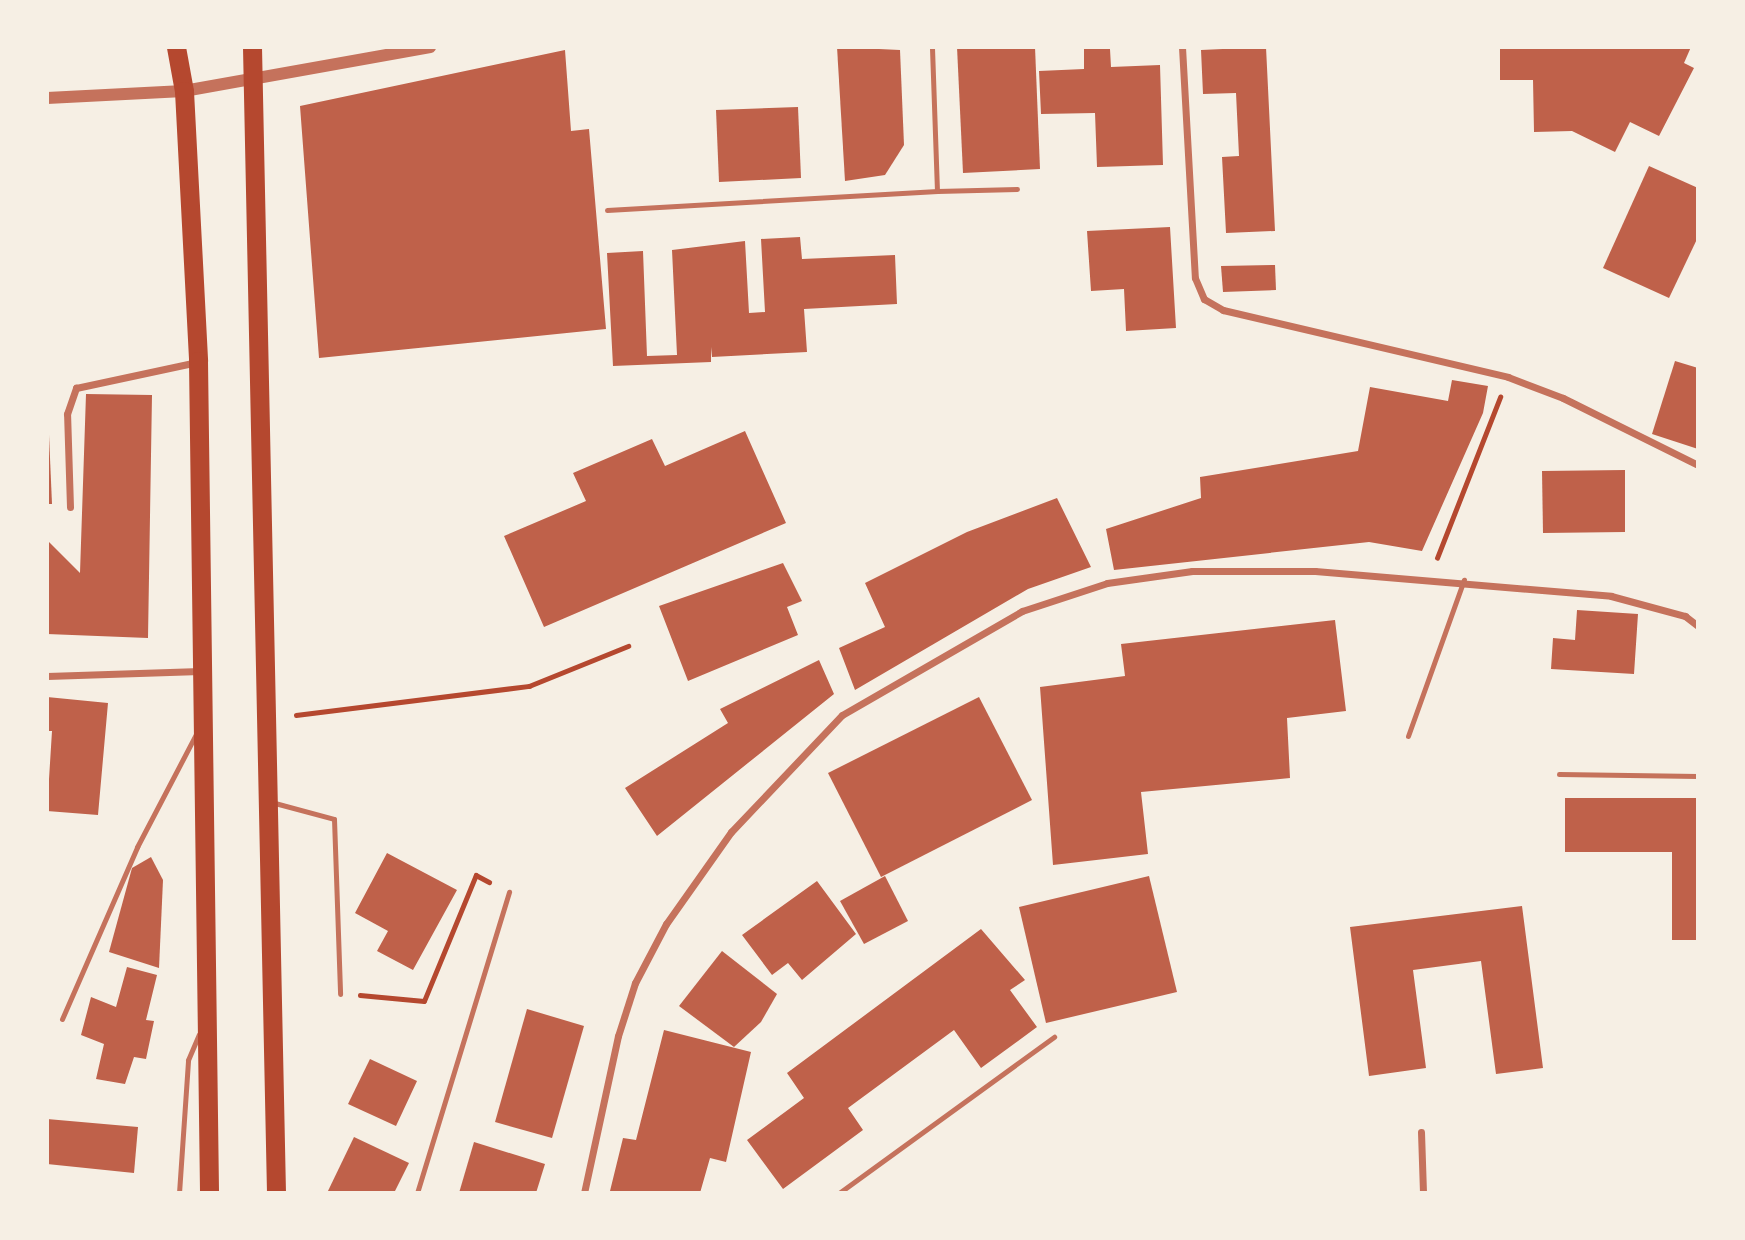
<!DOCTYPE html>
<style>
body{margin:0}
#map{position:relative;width:1745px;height:1240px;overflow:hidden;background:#f6efe4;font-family:Raleway,sans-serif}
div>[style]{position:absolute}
.building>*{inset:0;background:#bf614a}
.path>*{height:4.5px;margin:-2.25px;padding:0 2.25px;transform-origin:2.25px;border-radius:2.25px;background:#b5482f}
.service>*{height:5px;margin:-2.5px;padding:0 2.5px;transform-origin:2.5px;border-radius:2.5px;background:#c5725c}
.minor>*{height:7px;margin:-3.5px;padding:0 3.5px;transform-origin:3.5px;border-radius:3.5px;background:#c5725c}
.tertiary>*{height:12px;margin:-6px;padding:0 6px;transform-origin:6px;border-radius:6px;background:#c5725c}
.trunk>*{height:19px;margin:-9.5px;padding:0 9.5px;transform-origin:9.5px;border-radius:9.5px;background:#b5482f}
span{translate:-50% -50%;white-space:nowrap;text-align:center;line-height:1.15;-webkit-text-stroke:6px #f6efe4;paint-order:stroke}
.frame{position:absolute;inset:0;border:49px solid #f6efe4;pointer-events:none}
</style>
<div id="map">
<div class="building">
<div style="clip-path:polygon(837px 47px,900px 50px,904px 145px,885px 175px,845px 181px)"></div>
<div style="clip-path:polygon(957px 47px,1035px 47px,1040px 169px,963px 173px)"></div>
<div style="clip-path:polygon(1266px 47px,1275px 231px,1226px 233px,1222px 157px,1239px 156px,1236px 93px,1203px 94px,1201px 50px)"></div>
<div style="clip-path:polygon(1500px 47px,1691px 47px,1684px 63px,1694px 68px,1659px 136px,1630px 122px,1615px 152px,1572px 131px,1534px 132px,1533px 80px,1500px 80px)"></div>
<div style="clip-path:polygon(1084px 49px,1110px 49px,1111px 67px,1160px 65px,1163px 165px,1097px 167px,1095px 113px,1041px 114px,1039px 71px,1084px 69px)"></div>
<div style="clip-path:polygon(565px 50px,571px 131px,589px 129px,606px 329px,319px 358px,300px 106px)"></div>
<div style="clip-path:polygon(798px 107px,801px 178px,719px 182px,716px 110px)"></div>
<div style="clip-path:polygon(1649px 166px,1698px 188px,1698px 237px,1669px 298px,1603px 268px)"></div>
<div style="clip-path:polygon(1170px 227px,1176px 328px,1126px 331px,1124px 289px,1091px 291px,1087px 231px)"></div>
<div style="clip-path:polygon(800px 237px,802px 259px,895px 255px,897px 304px,804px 309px,807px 352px,712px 357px,711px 347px,711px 362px,613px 366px,607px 253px,643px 251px,647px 356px,677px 355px,672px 250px,745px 241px,749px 313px,765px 312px,761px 239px)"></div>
<div style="clip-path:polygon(1275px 265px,1276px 290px,1223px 292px,1221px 266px)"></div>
<div style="clip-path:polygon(1675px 361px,1698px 368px,1698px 449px,1652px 434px)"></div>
<div style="clip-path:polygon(1452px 380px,1488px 386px,1483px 413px,1422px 551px,1369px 542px,1114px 570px,1106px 529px,1201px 498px,1200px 477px,1358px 451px,1370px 387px,1448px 401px)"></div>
<div style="clip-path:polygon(86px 394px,152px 395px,148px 638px,47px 634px,47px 540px,80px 573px)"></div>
<div style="clip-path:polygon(745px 431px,786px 523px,544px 627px,504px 536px,586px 501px,573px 473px,652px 439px,665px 466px)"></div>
<div style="clip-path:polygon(47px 435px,49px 435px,52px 504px,47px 504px)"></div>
<div style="clip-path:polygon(1625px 470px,1625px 532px,1543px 533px,1542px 471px)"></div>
<div style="clip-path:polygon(1057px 498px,1091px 567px,1028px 589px,855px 690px,839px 648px,885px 627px,865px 583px,967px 532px)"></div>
<div style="clip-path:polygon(783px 563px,802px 601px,787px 607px,798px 635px,688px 681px,659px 606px)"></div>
<div style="clip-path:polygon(1577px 610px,1638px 614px,1634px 674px,1551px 669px,1553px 638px,1575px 640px)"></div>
<div style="clip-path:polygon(1335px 620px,1346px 711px,1287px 718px,1290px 778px,1141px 792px,1148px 854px,1053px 865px,1040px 687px,1125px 676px,1121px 644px)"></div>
<div style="clip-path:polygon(819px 660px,834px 694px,657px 836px,625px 788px,728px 723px,720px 709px)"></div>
<div style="clip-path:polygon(47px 697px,108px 703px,98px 815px,47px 811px,52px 731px,47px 731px)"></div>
<div style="clip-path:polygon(979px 697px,1032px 800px,881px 877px,828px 773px)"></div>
<div style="clip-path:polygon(1565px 798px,1698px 798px,1698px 940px,1672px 940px,1672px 852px,1565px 852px)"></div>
<div style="clip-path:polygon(387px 853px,457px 890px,413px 970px,377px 951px,388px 931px,355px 913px)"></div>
<div style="clip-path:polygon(151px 857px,163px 880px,159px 968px,109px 952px,132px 868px)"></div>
<div style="clip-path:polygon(885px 876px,908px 921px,864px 944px,840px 901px)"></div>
<div style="clip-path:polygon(1149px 876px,1177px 992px,1046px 1023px,1019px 907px)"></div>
<div style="clip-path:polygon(817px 881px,856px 934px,802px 980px,788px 963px,772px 975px,742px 935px)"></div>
<div style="clip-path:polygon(1522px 906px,1543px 1068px,1496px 1074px,1481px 961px,1413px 970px,1426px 1068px,1369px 1076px,1350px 927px)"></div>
<div style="clip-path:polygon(981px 929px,1025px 980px,1010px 990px,1037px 1027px,981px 1068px,954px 1030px,848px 1108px,863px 1130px,783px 1189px,747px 1140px,804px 1098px,787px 1073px)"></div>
<div style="clip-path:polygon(722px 951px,777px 994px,761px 1022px,734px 1047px,679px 1006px)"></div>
<div style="clip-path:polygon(127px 967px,157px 975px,146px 1020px,154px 1021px,146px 1059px,134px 1057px,125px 1084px,96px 1079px,104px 1044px,81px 1035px,91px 997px,116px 1007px)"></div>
<div style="clip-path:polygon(527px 1009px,584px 1026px,552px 1138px,495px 1122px)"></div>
<div style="clip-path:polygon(664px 1030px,751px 1052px,726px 1162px,710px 1158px,700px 1193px,614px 1193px,610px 1191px,623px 1138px,636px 1140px)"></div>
<div style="clip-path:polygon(370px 1059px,417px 1081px,396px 1126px,348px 1104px)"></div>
<div style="clip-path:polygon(47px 1119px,138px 1127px,134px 1173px,47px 1164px)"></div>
<div style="clip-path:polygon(354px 1137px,409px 1163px,394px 1193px,327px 1193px)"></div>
<div style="clip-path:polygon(474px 1142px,545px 1164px,536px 1193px,459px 1193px)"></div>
</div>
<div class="path">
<div style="left:1437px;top:558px;width:173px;rotate:-68.6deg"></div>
<div style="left:296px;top:715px;width:235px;rotate:-7.1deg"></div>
<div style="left:529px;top:686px;width:107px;rotate:-22deg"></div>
<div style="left:360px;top:995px;width:64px;rotate:5.4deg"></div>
<div style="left:424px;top:1001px;width:136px;rotate:-67.6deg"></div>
<div style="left:476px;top:875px;width:15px;rotate:28deg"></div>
</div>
<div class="service">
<div style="left:937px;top:191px;width:80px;rotate:-1.4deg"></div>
<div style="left:607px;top:210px;width:331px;rotate:-3.3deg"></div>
<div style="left:937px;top:191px;width:144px;rotate:-92deg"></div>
<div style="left:1408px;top:736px;width:166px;rotate:-70.3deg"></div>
<div style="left:1559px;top:774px;width:139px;rotate:0.8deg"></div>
<div style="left:271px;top:802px;width:65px;rotate:15.1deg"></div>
<div style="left:334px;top:819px;width:175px;rotate:88deg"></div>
<div style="left:62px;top:1019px;width:188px;rotate:-66.4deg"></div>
<div style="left:137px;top:847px;width:127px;rotate:-62.4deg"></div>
<div style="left:179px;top:1193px;width:133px;rotate:-86.1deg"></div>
<div style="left:188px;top:1060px;width:28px;rotate:-67deg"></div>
<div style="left:417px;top:1193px;width:315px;rotate:-73deg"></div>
<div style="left:839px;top:1193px;width:266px;rotate:-36deg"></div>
</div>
<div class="minor">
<div style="left:1182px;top:47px;width:231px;rotate:86.8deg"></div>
<div style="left:1195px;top:278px;width:23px;rotate:67deg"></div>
<div style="left:1204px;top:299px;width:22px;rotate:30deg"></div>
<div style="left:1223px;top:310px;width:293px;rotate:13.2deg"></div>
<div style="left:1508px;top:377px;width:59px;rotate:20.9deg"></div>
<div style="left:1563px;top:398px;width:151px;rotate:26.4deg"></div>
<div style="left:70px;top:507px;width:93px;rotate:-91.8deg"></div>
<div style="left:67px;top:414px;width:28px;rotate:-71deg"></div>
<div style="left:76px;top:388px;width:124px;rotate:-12.1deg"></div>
<div style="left:47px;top:676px;width:153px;rotate:-1.9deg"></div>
<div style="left:1421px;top:1132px;width:61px;rotate:88.1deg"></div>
<div style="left:584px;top:1193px;width:161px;rotate:-77.8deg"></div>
<div style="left:618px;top:1036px;width:56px;rotate:-72.2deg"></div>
<div style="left:635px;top:983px;width:67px;rotate:-62.3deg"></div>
<div style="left:666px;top:924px;width:113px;rotate:-54.8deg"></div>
<div style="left:731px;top:832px;width:161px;rotate:-46.5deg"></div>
<div style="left:842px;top:715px;width:208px;rotate:-30deg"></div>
<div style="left:1022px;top:611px;width:89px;rotate:-18.2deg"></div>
<div style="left:1107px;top:583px;width:86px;rotate:-8deg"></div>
<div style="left:1192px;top:571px;width:123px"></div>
<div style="left:1315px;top:571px;width:297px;rotate:4.8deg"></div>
<div style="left:1611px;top:596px;width:77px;rotate:15.1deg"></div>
<div style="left:1685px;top:616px;width:16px;rotate:38deg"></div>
</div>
<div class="tertiary">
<div style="left:47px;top:98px;width:137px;rotate:-2.9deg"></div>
<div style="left:184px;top:91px;width:250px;rotate:-10.1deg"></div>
</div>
<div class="trunk">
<div style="left:176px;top:47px;width:45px;rotate:79.7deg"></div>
<div style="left:184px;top:91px;width:270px;rotate:87deg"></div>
<div style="left:198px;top:361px;width:832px;rotate:89.24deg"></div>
<div style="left:252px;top:47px;width:1146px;rotate:88.8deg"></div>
</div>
<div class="frame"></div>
</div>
